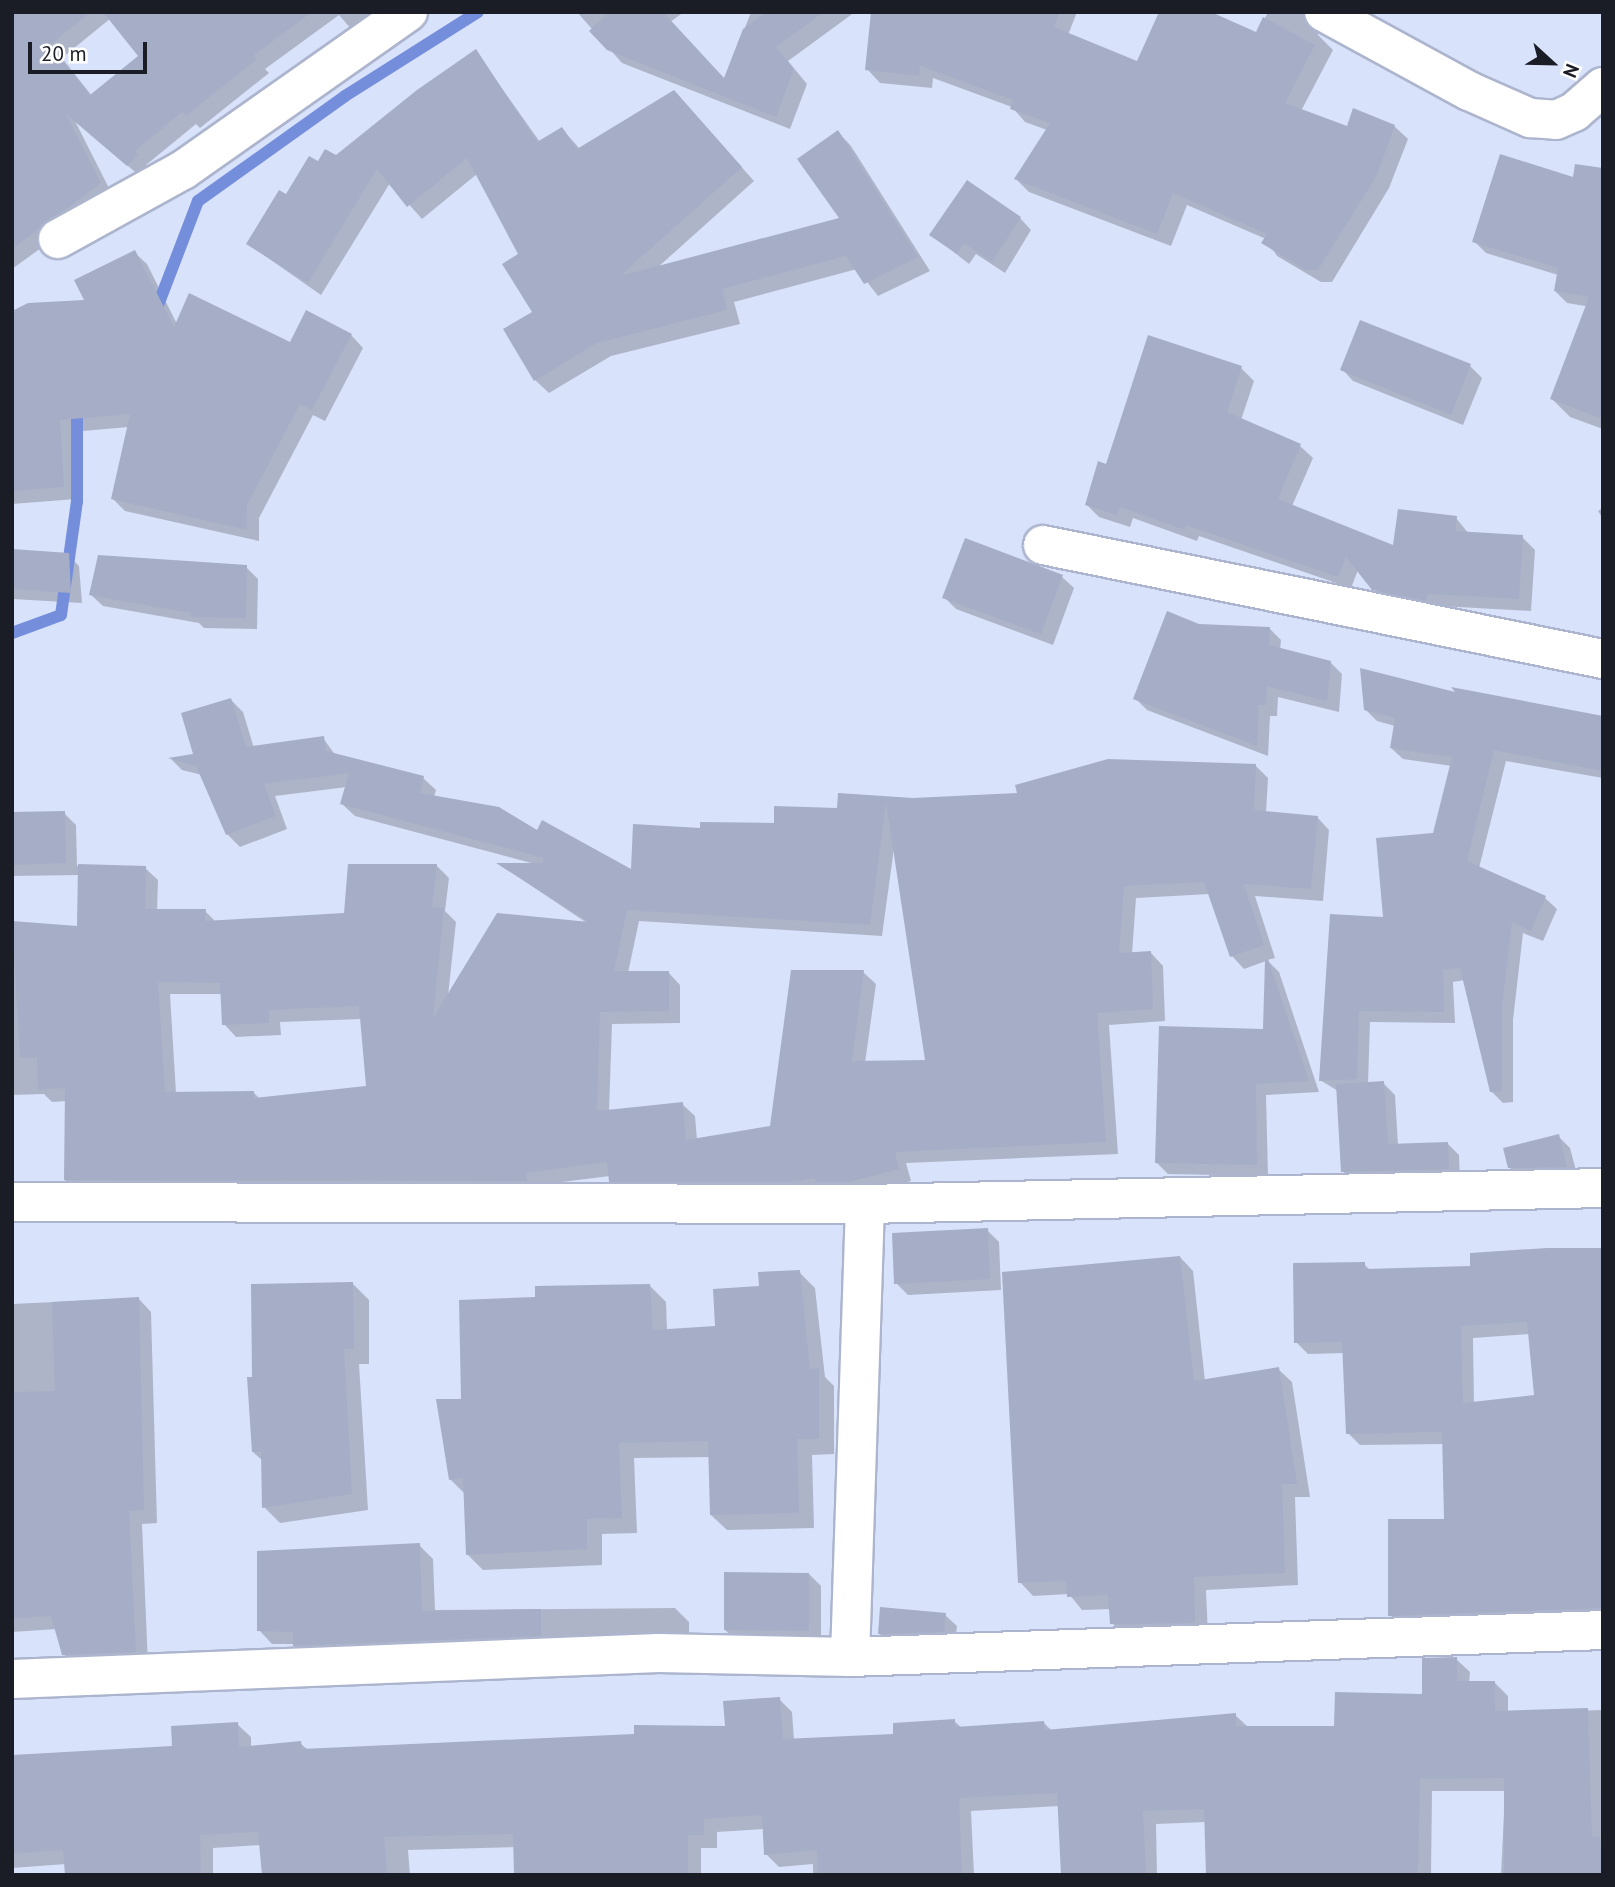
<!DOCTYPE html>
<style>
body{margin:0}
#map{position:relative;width:1615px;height:1887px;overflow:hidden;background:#d9e2fb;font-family:"PT Sans",sans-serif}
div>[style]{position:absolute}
.shadow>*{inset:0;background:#0003}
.stream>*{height:12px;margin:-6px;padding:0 6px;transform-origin:6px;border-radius:6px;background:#758edb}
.building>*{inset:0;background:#a5aec6}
.roads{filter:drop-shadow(2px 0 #acb5cd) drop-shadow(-2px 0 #acb5cd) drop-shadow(0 2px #acb5cd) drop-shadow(0 -2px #acb5cd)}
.street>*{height:38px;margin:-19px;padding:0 19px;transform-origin:19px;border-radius:19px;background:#fff}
span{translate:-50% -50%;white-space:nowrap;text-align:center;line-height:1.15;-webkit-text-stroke:7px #fff;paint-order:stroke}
.frame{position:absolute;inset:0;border:14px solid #1a1d26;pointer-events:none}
.north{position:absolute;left:1517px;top:28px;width:70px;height:70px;-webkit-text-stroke:5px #fff;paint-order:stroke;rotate:112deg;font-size:19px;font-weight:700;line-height:28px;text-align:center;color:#1a1d26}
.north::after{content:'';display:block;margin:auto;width:24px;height:32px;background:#1a1d26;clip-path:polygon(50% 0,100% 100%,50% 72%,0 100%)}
.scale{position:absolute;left:28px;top:42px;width:119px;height:32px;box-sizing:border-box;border:4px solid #1a1d26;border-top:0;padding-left:9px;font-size:21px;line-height:24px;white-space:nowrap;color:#1a1d26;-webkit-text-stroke:5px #fff;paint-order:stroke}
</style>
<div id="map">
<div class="shadow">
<div style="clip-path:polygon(evenodd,12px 12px,394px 12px,359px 38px,339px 15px,265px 69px,269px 73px,200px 128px,196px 124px,146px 165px,150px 169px,141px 177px,75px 121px,113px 196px,12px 269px,12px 12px,111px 18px,141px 56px,92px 96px,62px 58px,111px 18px)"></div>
<div style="clip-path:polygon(577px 12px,684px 12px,670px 22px,725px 80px,751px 12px,855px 12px,788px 61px,807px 84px,790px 129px,622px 63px)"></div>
<div style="clip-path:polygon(873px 12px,1077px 12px,1068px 35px,1138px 63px,1257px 34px,1268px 12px,1322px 12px,1317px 16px,1318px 35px,1333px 50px,1301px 111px,1348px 129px,1394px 126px,1408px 139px,1389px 188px,1332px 282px,1321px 282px,1277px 256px,1266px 239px,1187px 205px,1171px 246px,1029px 192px,1016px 179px,1047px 130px,1025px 122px,1012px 107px,933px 78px,932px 88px,880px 83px,867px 69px)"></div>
<div style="clip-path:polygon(476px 52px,540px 142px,562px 129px,580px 149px,687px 106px,754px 181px,657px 268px,842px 219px,838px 132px,851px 146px,930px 271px,878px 296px,857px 269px,734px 302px,740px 324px,611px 356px,549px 393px,535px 380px,534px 312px,521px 255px,477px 174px,422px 219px,390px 183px,321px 295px,248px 244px,318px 163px,337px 158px)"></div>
<div style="clip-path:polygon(1574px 179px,1603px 309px,1567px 303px,1555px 291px,1558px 275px,1486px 253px,1474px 241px)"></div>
<div style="clip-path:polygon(1020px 218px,1031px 230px,1005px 273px,976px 254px,969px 264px,932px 235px)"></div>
<div style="clip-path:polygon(134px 252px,147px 264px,177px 324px,291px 344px,351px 335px,363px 348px,325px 421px,313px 415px,259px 518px,259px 541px,125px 511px,113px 499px,129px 427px,71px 432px,76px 499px,12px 504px,12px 313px,87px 301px)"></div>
<div style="clip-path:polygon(1603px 316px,1603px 429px,1570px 417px,1552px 399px)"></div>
<div style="clip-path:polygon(1470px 366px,1482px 378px,1463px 425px,1353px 381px,1342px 369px)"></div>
<div style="clip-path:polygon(1241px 368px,1254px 381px,1241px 420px,1300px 446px,1313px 458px,1292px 506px,1394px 548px,1456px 518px,1469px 534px,1522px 537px,1535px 550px,1531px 611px,1440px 606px,1439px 612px,1387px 602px,1358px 570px,1351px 588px,1199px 536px,1197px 541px,1133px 518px,1130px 527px,1099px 517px,1087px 505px,1107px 466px)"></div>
<div style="clip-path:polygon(1603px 508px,1603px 519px,1598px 511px)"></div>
<div style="clip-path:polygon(12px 551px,68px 555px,79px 566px,82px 603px,12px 599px)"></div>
<div style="clip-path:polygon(246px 567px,258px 579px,257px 629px,204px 628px,199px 623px,103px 606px,91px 595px)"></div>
<div style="clip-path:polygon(1062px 577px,1074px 588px,1053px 645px,956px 609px,944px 597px)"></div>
<div style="clip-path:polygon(1198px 625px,1269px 628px,1281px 640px,1280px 650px,1330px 662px,1342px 674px,1339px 712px,1278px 697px,1277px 716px,1270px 716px,1268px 756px,1147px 710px,1135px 698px)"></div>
<div style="clip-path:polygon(1460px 695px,1603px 718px,1603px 778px,1506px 761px,1479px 868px,1545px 898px,1557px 909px,1543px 941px,1523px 933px,1513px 1020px,1513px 1102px,1503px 1103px,1491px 1091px,1465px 980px,1453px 982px,1455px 1023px,1370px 1022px,1368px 1084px,1383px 1083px,1395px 1095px,1398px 1145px,1447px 1143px,1459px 1155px,1460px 1181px,1354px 1183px,1343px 1171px,1338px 1091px,1320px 1080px,1385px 919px,1435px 835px,1452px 766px,1403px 759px,1391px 748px,1395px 726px,1377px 721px,1365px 709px)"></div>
<div style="clip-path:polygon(evenodd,231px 700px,243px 712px,254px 748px,323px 738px,336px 756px,423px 778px,436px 790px,434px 797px,632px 872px,701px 830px,775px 825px,839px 810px,840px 795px,913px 800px,1019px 794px,1255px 765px,1268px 778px,1266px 813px,1317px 817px,1329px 830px,1323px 901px,1255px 896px,1275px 958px,1267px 960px,1279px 972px,1319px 1092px,1266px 1095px,1268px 1176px,1168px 1174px,1157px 1163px,1264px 1031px,1266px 961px,1244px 969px,1232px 956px,1210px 894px,1136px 898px,1132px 954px,1151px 953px,1163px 966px,1165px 1021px,1109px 1025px,1118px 1154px,906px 1163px,911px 1181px,863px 1194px,623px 1193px,610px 1176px,538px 1185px,78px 1192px,65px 1180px,66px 1101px,52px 1102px,44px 1094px,12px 1095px,12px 922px,79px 928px,80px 875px,12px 876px,12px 814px,64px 813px,76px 825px,77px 866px,145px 868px,158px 880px,157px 911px,205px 911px,216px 922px,345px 914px,436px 865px,449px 878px,445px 911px,456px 922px,448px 996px,587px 923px,500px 865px,535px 864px,355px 816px,342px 804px,347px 787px,275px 796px,287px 829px,240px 847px,227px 834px,202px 775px,182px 770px,171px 759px,195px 756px,231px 700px,894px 848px,927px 1062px,865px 1063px,876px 984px,863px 972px,771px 1128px,697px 1140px,695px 1116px,682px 1104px,609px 1111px,612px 1024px,680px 1023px,680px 985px,668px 972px,628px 973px,639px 921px,882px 936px,894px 848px,231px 700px,170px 994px,222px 994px,224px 1024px,236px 1037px,281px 1035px,280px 1022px,362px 1019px,368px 1087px,260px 1099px,254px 1093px,176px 1093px,170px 994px)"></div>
<div style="clip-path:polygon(1558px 1136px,1570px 1148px,1578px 1178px,1521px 1179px,1509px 1167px)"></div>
<div style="clip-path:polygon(987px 1230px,999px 1242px,1001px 1290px,908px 1295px,896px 1283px)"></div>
<div style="clip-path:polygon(evenodd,1603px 1249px,1603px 1620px,1402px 1627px,1390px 1615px,1446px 1521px,1444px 1444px,1360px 1445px,1348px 1433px,1344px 1353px,1308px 1354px,1296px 1342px,1364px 1264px,1371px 1271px,1472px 1267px,1471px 1255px,1603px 1249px,1530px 1334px,1536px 1397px,1474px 1403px,1473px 1338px,1530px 1334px)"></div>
<div style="clip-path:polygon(1180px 1257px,1193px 1271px,1205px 1381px,1278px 1369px,1292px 1382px,1310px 1497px,1295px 1497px,1298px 1585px,1206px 1590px,1208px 1636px,1126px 1637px,1112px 1623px,1111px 1609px,1082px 1610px,1069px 1594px,1033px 1596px,1020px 1582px)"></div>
<div style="clip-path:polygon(799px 1272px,815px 1288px,825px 1377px,834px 1386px,834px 1454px,812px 1455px,814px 1528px,727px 1530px,711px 1515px,710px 1457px,634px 1458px,637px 1533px,602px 1534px,602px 1565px,483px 1570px,468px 1555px,465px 1494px,450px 1479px,463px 1400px,536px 1299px,650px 1286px,666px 1302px,667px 1331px,717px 1328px,761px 1288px)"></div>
<div style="clip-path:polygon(353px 1284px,369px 1300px,369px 1364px,359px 1364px,368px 1510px,280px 1523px,264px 1507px,263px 1461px,253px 1452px,254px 1379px)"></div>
<div style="clip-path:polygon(138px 1298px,151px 1312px,157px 1523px,142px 1524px,148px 1665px,77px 1668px,64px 1654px,57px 1629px,12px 1632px,12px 1547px,17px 1547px,12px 1304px)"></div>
<div style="clip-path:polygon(419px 1545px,433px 1559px,435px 1610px,675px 1608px,689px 1622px,689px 1645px,308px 1659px,294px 1644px,272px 1644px,259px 1630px)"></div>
<div style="clip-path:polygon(809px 1574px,821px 1586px,821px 1642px,737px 1641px,725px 1630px)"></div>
<div style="clip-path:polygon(945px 1615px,957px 1626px,955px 1643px,891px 1645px,879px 1633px)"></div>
<div style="clip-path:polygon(1456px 1659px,1470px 1672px,1469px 1683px,1494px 1682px,1508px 1696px,1508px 1713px,1603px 1710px,1603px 1875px,1501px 1875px,1505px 1791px,1432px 1791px,1431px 1875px,1208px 1875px,1206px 1822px,1156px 1824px,1157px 1875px,1063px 1875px,1059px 1806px,971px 1811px,974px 1875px,813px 1875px,813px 1864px,779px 1867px,766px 1854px,764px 1829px,717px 1832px,717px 1848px,701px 1848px,701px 1875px,516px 1875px,515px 1847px,408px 1850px,410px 1875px,264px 1875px,261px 1845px,213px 1848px,213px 1875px,67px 1875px,66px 1864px,12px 1868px,12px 1757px,174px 1748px,237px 1724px,251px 1737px,251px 1748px,300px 1743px,308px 1750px,636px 1736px,727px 1728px,779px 1699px,792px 1712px,794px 1740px,895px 1735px,954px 1721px,962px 1728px,1044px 1723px,1052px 1731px,1235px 1715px,1248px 1727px,1336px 1728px,1424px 1696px)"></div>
</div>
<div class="stream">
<div style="left:155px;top:313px;width:120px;rotate:-69deg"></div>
<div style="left:198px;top:201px;width:181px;rotate:-35.5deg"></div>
<div style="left:345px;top:96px;width:157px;rotate:-32.3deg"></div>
<div style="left:12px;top:633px;width:52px;rotate:-20.2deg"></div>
<div style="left:61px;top:615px;width:115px;rotate:-82deg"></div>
<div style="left:77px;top:501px;width:99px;rotate:-90deg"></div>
</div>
<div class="building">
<div style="clip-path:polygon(12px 12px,90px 12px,50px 45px,90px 95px,138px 56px,103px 12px,312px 12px,254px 55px,257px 59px,186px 116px,182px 112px,135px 151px,138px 155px,127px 166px,66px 114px,101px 183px,12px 249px)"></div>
<div style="clip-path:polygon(609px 12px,663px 12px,724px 78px,743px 29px,766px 12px,824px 12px,776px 47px,794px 69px,776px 117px,607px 50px,589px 31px)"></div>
<div style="clip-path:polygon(871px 12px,1059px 12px,1054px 27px,1137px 61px,1159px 12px,1211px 12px,1256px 32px,1263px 17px,1315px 45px,1285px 103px,1347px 126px,1353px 108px,1395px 125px,1377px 175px,1318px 270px,1306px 270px,1261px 243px,1267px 234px,1173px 193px,1157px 234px,1014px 179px,1050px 123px,1010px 109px,1013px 100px,920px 66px,919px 76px,865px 70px)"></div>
<div style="clip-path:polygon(476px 49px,537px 142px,562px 127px,577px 149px,674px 90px,742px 167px,620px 276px,839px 218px,797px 159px,838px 130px,918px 257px,864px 284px,846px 256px,722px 289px,727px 310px,597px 343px,534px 381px,503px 329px,532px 312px,502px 264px,518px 254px,467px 158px,407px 207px,377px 169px,308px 283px,246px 244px,279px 190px,286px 194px,309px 156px,318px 161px,325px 149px,336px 155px,417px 90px)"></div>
<div style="clip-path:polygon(1500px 154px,1573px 177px,1575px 164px,1603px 168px,1603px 419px,1550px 399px,1589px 297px,1554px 291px,1558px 268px,1472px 242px)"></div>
<div style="clip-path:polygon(967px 180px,1021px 217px,992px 262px,964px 243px,957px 254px,929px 235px)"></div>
<div style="clip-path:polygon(135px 250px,174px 327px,189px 293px,290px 342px,306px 310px,352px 334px,312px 410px,300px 404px,247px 505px,247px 530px,111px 499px,130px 414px,60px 420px,64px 487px,12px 491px,12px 311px,28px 303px,84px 300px,74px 280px)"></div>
<div style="clip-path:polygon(1360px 320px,1471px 364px,1451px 415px,1340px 370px)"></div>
<div style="clip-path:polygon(1148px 335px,1242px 366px,1227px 412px,1301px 444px,1278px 499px,1393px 545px,1398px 509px,1457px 516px,1455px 531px,1523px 535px,1519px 599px,1428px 594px,1426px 601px,1372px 590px,1346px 557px,1338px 577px,1186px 525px,1185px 530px,1120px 507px,1117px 515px,1085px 505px,1098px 461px,1106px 464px)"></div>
<div style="clip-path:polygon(965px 538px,1063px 575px,1041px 634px,942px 598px)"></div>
<div style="clip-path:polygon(12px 549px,69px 553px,71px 593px,12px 589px)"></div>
<div style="clip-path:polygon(98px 555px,247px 565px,246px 618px,191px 617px,191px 613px,89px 595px)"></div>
<div style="clip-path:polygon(1167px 611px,1199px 624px,1270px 627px,1269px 645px,1331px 661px,1327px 701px,1267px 686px,1266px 705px,1259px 705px,1257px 746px,1133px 699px)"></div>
<div style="clip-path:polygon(1360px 668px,1455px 692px,1451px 687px,1603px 716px,1603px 771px,1494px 750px,1467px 861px,1546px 896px,1531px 931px,1512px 922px,1502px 1007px,1502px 1091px,1490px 1092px,1460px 968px,1443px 970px,1444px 1012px,1359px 1011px,1357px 1079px,1319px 1081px,1330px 914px,1383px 917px,1376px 838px,1433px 833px,1452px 757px,1390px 748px,1395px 718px,1364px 710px)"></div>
<div style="clip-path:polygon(evenodd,231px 698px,246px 747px,324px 736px,326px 751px,424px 776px,420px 793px,499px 807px,537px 830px,542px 820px,631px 869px,633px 824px,700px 828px,700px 822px,774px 823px,774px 806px,837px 808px,838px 793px,913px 798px,1017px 793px,1015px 785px,1108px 759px,1256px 764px,1254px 810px,1318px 816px,1311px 889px,1244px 884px,1264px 945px,1230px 957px,1204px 882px,1124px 886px,1119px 953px,1151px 951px,1153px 1009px,1097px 1013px,1106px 1142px,895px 1152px,899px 1169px,849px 1182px,816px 1182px,815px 1178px,791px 1182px,609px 1182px,607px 1162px,526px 1173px,527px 1181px,64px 1180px,65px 1088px,38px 1090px,37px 1057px,20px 1058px,12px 921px,77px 926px,78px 864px,146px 866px,145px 909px,206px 909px,205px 921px,344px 913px,348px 864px,437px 864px,432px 907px,444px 908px,433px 1018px,497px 913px,589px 922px,496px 863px,543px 863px,544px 858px,340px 804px,349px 773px,264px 784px,276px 816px,226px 835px,196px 766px,168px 758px,193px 754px,181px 713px,231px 698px,886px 802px,925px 1060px,852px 1061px,864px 970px,791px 970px,770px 1126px,686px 1140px,683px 1102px,597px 1111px,600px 1012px,669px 1011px,669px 971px,614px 971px,627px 910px,870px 925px,886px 802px,231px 698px,158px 982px,220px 983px,222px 1025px,269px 1023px,269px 1010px,359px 1006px,366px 1086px,254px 1098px,254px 1091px,165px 1092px,158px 982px)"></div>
<div style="clip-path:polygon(65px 811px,66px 863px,12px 865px,12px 812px)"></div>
<div style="clip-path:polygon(1268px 959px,1309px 1081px,1256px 1084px,1257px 1165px,1155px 1163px,1159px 1026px,1263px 1029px,1265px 960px)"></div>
<div style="clip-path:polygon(1384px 1081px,1388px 1144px,1448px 1142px,1449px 1169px,1341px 1172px,1336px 1084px)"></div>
<div style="clip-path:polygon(1559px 1134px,1567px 1167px,1508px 1168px,1503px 1148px)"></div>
<div style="clip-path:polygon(988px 1228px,990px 1279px,894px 1284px,892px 1233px)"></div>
<div style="clip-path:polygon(evenodd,1547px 1248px,1601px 1248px,1603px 1608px,1388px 1616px,1388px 1519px,1444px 1519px,1442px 1432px,1346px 1434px,1342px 1342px,1294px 1343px,1293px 1263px,1365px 1262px,1365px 1269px,1470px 1266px,1470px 1253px,1547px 1248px,1527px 1322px,1534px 1395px,1463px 1403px,1461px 1326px,1527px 1322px)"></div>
<div style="clip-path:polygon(1180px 1256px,1194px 1381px,1279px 1367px,1297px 1484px,1282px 1484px,1285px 1573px,1194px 1577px,1195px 1623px,1110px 1624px,1108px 1595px,1067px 1597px,1066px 1581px,1018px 1583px,1002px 1272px)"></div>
<div style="clip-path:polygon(800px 1270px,810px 1369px,819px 1368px,819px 1439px,797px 1439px,799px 1513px,710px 1515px,708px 1441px,619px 1443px,622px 1518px,587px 1519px,587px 1549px,466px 1555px,463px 1478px,449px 1480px,436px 1399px,461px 1399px,459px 1300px,535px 1297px,535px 1286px,650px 1284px,653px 1330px,715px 1326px,713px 1289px,759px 1286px,758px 1272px)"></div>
<div style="clip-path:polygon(353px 1282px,354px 1349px,344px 1349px,352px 1494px,262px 1508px,261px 1452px,252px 1452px,247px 1377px,252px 1377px,251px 1284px)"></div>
<div style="clip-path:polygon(139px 1297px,144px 1510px,129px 1511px,136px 1652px,62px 1655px,51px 1616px,12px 1618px,13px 1392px,55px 1391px,52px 1302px)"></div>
<div style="clip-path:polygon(420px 1543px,422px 1611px,541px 1609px,541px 1636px,293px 1646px,293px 1632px,257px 1631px,257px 1551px)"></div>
<div style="clip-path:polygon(724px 1572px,809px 1573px,809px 1631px,724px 1630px)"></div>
<div style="clip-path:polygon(880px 1607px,946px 1613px,944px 1632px,878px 1634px)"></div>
<div style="clip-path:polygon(1457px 1657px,1457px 1681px,1495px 1681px,1495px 1711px,1588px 1708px,1592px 1837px,1600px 1836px,1603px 1875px,1504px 1875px,1504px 1778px,1420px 1779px,1418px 1875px,1206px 1875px,1204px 1809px,1143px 1811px,1146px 1875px,1061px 1875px,1057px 1793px,959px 1798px,962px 1875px,817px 1875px,817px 1850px,764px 1855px,762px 1815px,704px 1819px,704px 1835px,688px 1835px,688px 1875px,514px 1875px,513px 1834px,384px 1837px,387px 1875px,262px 1875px,258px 1832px,200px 1835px,201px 1875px,65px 1875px,63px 1850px,12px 1854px,12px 1755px,172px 1746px,171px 1726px,238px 1722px,239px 1747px,301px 1741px,302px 1749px,634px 1734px,634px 1725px,725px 1726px,723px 1701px,780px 1697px,783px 1739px,893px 1734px,893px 1723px,955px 1719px,955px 1727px,1044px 1721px,1045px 1730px,1236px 1713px,1236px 1726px,1334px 1726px,1335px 1692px,1422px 1694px,1422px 1658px)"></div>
</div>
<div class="roads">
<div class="street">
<div style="left:1324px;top:12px;width:165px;rotate:28.6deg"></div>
<div style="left:1469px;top:91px;width:67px;rotate:23.9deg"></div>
<div style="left:1530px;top:118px;width:26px;rotate:4deg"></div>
<div style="left:1556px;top:120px;width:20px;rotate:-24deg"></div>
<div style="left:1574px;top:112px;width:38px;rotate:-41deg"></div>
<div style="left:58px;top:239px;width:143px;rotate:-28.9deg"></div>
<div style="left:183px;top:170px;width:275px;rotate:-35.1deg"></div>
<div style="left:1043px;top:545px;width:571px;rotate:11.51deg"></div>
<div style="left:12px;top:1202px;width:853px;rotate:0.13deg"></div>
<div style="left:865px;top:1204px;width:738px;rotate:-1.24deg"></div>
<div style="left:850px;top:1657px;width:453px;rotate:-88.1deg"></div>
<div style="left:12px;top:1679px;width:647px;rotate:-2.3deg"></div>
<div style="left:658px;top:1653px;width:192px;rotate:1.2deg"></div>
<div style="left:850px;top:1657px;width:753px;rotate:-2.05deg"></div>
</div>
</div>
<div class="frame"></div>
<div class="north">N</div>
<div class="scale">20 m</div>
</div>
